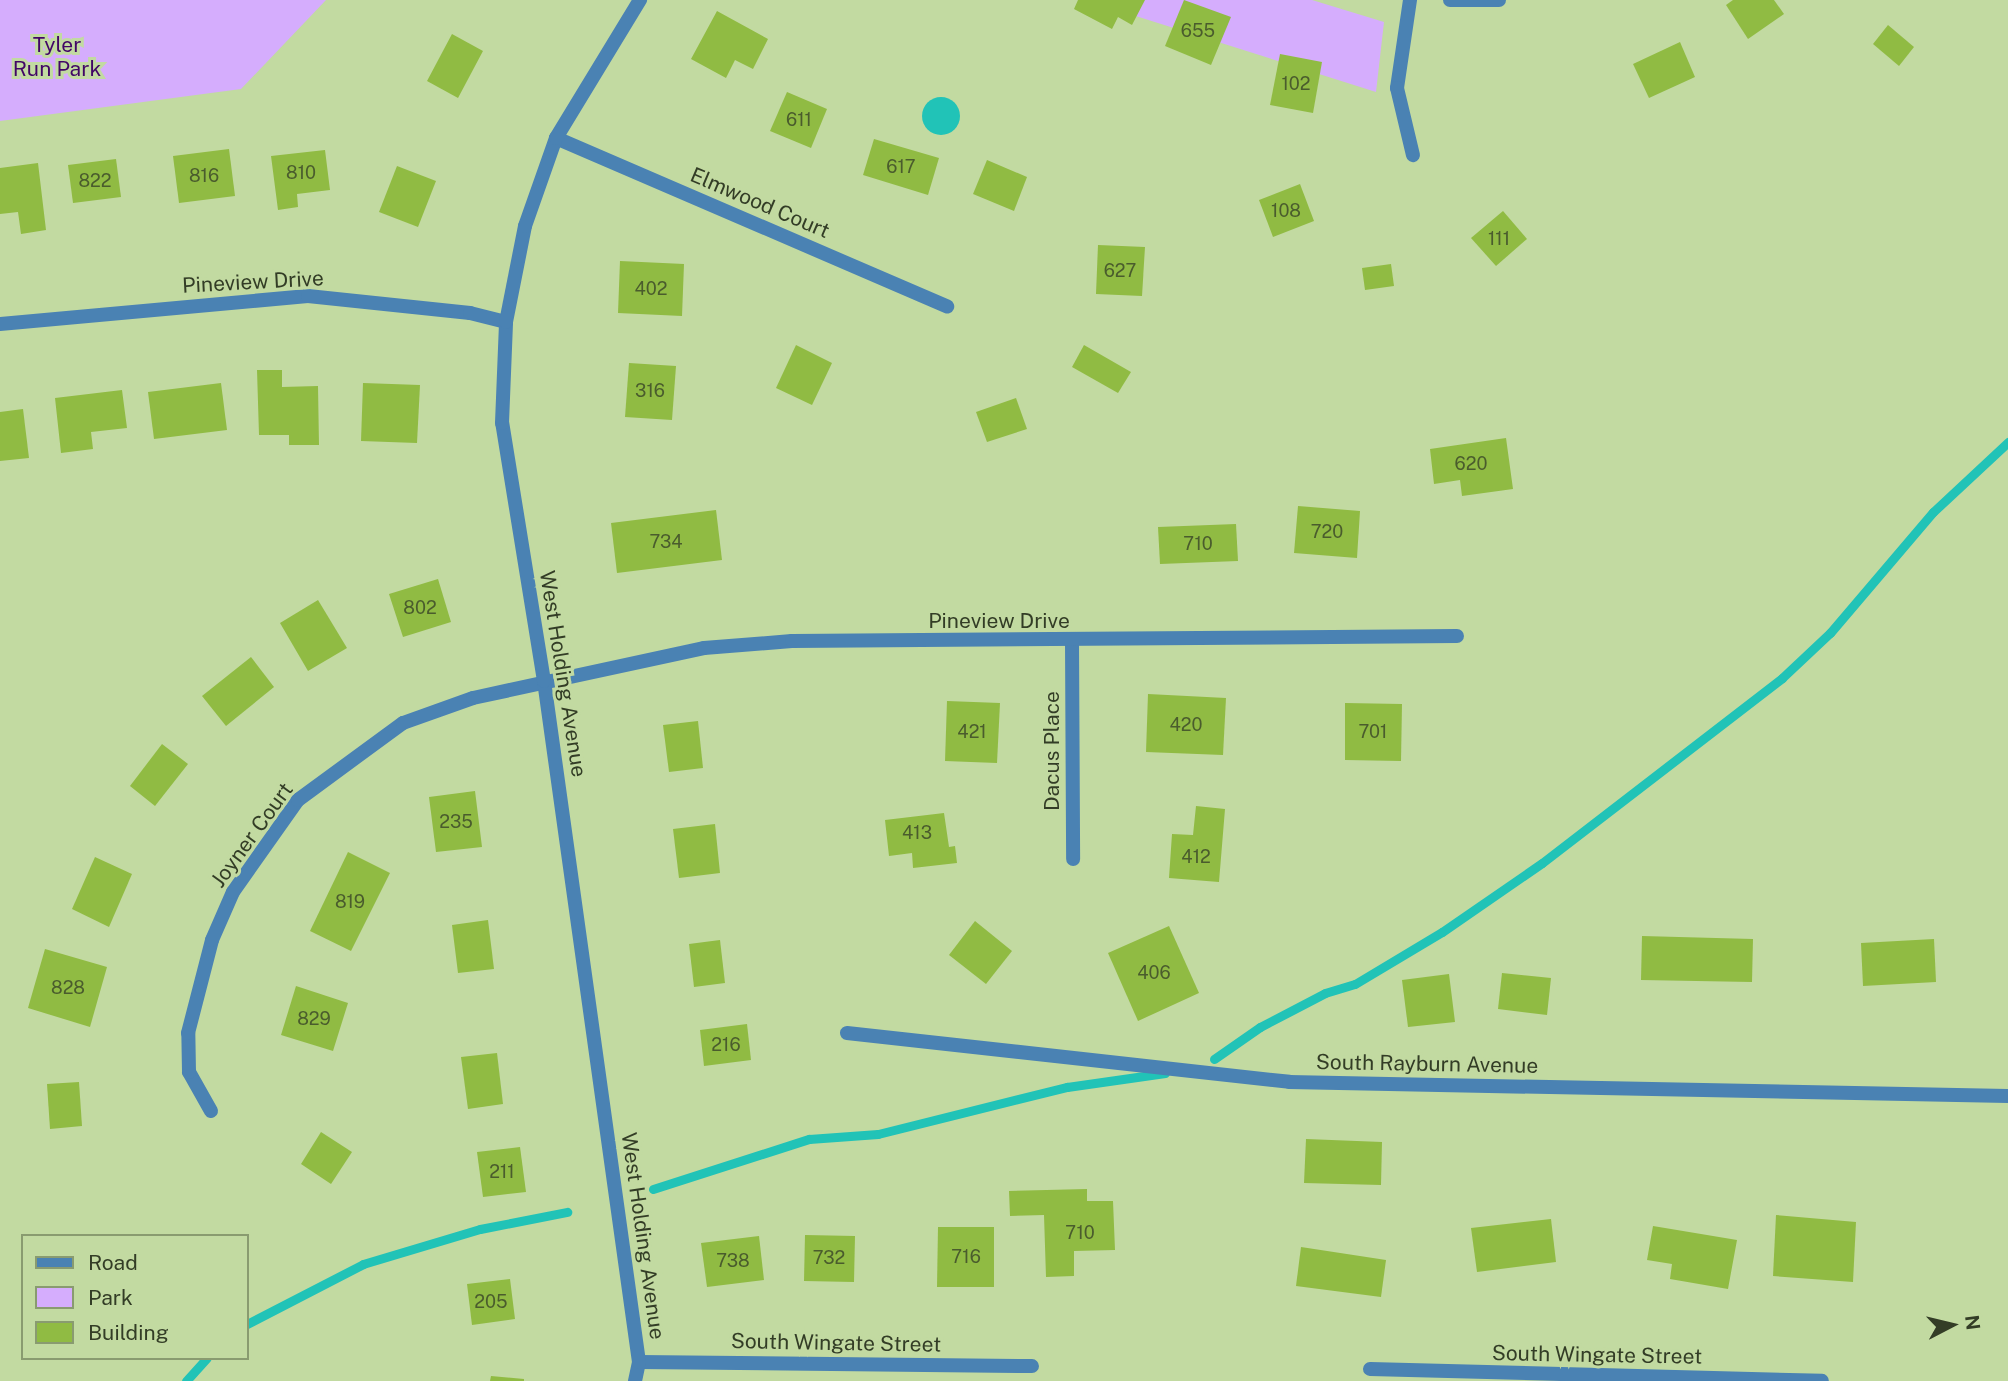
<!DOCTYPE html>
<style>
body{margin:0}
#map{position:relative;width:2008px;height:1381px;overflow:hidden;background:#c2daa1;font-family:"Public Sans",sans-serif}
div>[style]{position:absolute}
.green>*{inset:0;background:#d5adfd}
.water>*{inset:0;background:#21c3b7}
.round{border-radius:50%}
.stream>*{height:9px;margin:-4.5px;padding:0 4.5px;transform-origin:4.5px;border-radius:4.5px;background:#21c3b7}
.building>*{inset:0;background:#90bb43}
.street>*{height:14px;margin:-7px;padding:0 7px;transform-origin:7px;border-radius:7px;background:#4a82b3}
span{translate:-50% -50%;white-space:nowrap;text-align:center;line-height:1.15;-webkit-text-stroke:6px #c2daa1;paint-order:stroke}
.number-label{font-size:18px;color:#4a5c2d}
.number-label span{-webkit-text-stroke-width:0}
.park-label{font-size:21px;color:#410566}
.street-label{font-size:21px;color:#333d26}
.legend{position:absolute;left:21px;top:1234px;width:228px;height:126px;box-sizing:border-box;background:#c2daa1;border:2px solid #899b70;margin:0;padding:9px 12px;list-style:none;font-size:21px;color:#333d26}
.legend li{display:flex;align-items:center;gap:14px;height:35px}
.legend b{width:35px;border:2px solid #899b70}
.north{position:absolute;left:1917px;top:1290px;width:70px;height:70px;-webkit-text-stroke:5px #c2daa1;paint-order:stroke;rotate:83deg;font-size:19px;font-weight:700;line-height:28px;text-align:center;color:#333d26}
.north::after{content:'';display:block;margin:auto;width:24px;height:32px;background:#333d26;clip-path:polygon(50% 0,100% 100%,50% 72%,0 100%)}
</style>
<div id="map">
<div class="green">
<div style="clip-path:polygon(0 0,326px 0,241px 89px,0 121px)"></div>
<div style="clip-path:polygon(1085px 0,1312px 0,1384px 22px,1376px 92px)"></div>
</div>
<div class="water">
<div class="round" style="left:922px;top:97px;width:38px;height:38px"></div>
</div>
<div class="stream">
<div style="left:1214px;top:1059px;width:56px;rotate:-34.8deg"></div>
<div style="left:1260px;top:1027px;width:73px;rotate:-27.6deg"></div>
<div style="left:1325px;top:993px;width:31px;rotate:-17deg"></div>
<div style="left:1355px;top:984px;width:101px;rotate:-30.9deg"></div>
<div style="left:1442px;top:932px;width:121px;rotate:-34.6deg"></div>
<div style="left:1542px;top:863px;width:303px;rotate:-37.6deg"></div>
<div style="left:1782px;top:678px;width:66px;rotate:-43.2deg"></div>
<div style="left:1830px;top:633px;width:159px;rotate:-49.6deg"></div>
<div style="left:1933px;top:512px;width:103px;rotate:-43deg"></div>
<div style="left:653px;top:1189px;width:164px;rotate:-17.8deg"></div>
<div style="left:809px;top:1139px;width:69px;rotate:-4.1deg"></div>
<div style="left:878px;top:1134px;width:195px;rotate:-14deg"></div>
<div style="left:1067px;top:1087px;width:99px;rotate:-8.1deg"></div>
<div style="left:247px;top:1324px;width:131px;rotate:-27.3deg"></div>
<div style="left:363px;top:1264px;width:122px;rotate:-16.7deg"></div>
<div style="left:480px;top:1229px;width:89px;rotate:-11.1deg"></div>
<div style="left:186px;top:1381px;width:31px;rotate:-48deg"></div>
</div>
<div class="building">
<div style="clip-path:polygon(1078px 0,1145px 0,1132px 25px,1118px 17px,1112px 29px,1074px 9px)"></div>
<div style="clip-path:polygon(1184px 0,1231px 17px,1211px 65px,1165px 46px)"></div>
<div style="clip-path:polygon(1733px 0,1774px 0,1784px 14px,1748px 39px,1726px 5px)"></div>
<div style="clip-path:polygon(717px 11px,768px 39px,753px 69px,735px 60px,726px 78px,691px 59px)"></div>
<div style="clip-path:polygon(1888px 25px,1914px 47px,1899px 66px,1873px 44px)"></div>
<div style="clip-path:polygon(452px 34px,483px 51px,458px 98px,427px 81px)"></div>
<div style="clip-path:polygon(1680px 42px,1695px 77px,1649px 98px,1633px 64px)"></div>
<div style="clip-path:polygon(1280px 54px,1322px 62px,1313px 113px,1270px 105px)"></div>
<div style="clip-path:polygon(787px 92px,827px 109px,811px 148px,770px 131px)"></div>
<div style="clip-path:polygon(874px 139px,939px 158px,928px 195px,863px 175px)"></div>
<div style="clip-path:polygon(229px 149px,235px 196px,179px 203px,173px 156px)"></div>
<div style="clip-path:polygon(325px 150px,330px 190px,297px 194px,298px 207px,278px 210px,271px 156px)"></div>
<div style="clip-path:polygon(116px 159px,121px 197px,73px 203px,68px 165px)"></div>
<div style="clip-path:polygon(987px 160px,1027px 177px,1014px 211px,973px 194px)"></div>
<div style="clip-path:polygon(38px 163px,46px 230px,21px 234px,18px 212px,0 214px,0 168px)"></div>
<div style="clip-path:polygon(397px 166px,436px 181px,418px 227px,379px 212px)"></div>
<div style="clip-path:polygon(1300px 184px,1314px 221px,1273px 237px,1259px 200px)"></div>
<div style="clip-path:polygon(1503px 211px,1527px 239px,1496px 266px,1471px 238px)"></div>
<div style="clip-path:polygon(1098px 245px,1145px 247px,1142px 296px,1096px 294px)"></div>
<div style="clip-path:polygon(620px 261px,684px 264px,682px 316px,618px 313px)"></div>
<div style="clip-path:polygon(1391px 264px,1394px 286px,1365px 290px,1362px 268px)"></div>
<div style="clip-path:polygon(796px 345px,832px 363px,812px 405px,776px 388px)"></div>
<div style="clip-path:polygon(1084px 345px,1131px 372px,1118px 393px,1072px 367px)"></div>
<div style="clip-path:polygon(629px 363px,676px 366px,672px 420px,625px 417px)"></div>
<div style="clip-path:polygon(257px 370px,282px 370px,282px 387px,318px 386px,319px 445px,289px 445px,289px 435px,259px 435px)"></div>
<div style="clip-path:polygon(221px 383px,227px 430px,154px 439px,148px 392px)"></div>
<div style="clip-path:polygon(363px 383px,420px 385px,417px 443px,361px 441px)"></div>
<div style="clip-path:polygon(122px 390px,127px 428px,91px 432px,93px 449px,61px 453px,55px 398px)"></div>
<div style="clip-path:polygon(1016px 398px,1027px 429px,987px 442px,976px 412px)"></div>
<div style="clip-path:polygon(23px 409px,29px 458px,0 461px,0 412px)"></div>
<div style="clip-path:polygon(1506px 438px,1513px 489px,1462px 496px,1460px 480px,1434px 484px,1430px 449px)"></div>
<div style="clip-path:polygon(1298px 506px,1360px 511px,1357px 558px,1294px 553px)"></div>
<div style="clip-path:polygon(716px 510px,722px 560px,617px 573px,611px 523px)"></div>
<div style="clip-path:polygon(1236px 524px,1238px 561px,1160px 564px,1158px 527px)"></div>
<div style="clip-path:polygon(438px 579px,451px 622px,403px 637px,389px 594px)"></div>
<div style="clip-path:polygon(318px 600px,347px 648px,308px 671px,280px 623px)"></div>
<div style="clip-path:polygon(251px 657px,274px 687px,226px 726px,202px 696px)"></div>
<div style="clip-path:polygon(1148px 694px,1226px 698px,1223px 755px,1146px 752px)"></div>
<div style="clip-path:polygon(947px 701px,1000px 703px,997px 763px,945px 761px)"></div>
<div style="clip-path:polygon(1345px 703px,1402px 704px,1401px 761px,1345px 760px)"></div>
<div style="clip-path:polygon(698px 721px,703px 768px,669px 772px,663px 725px)"></div>
<div style="clip-path:polygon(162px 744px,188px 764px,155px 806px,130px 786px)"></div>
<div style="clip-path:polygon(475px 791px,482px 847px,436px 852px,429px 797px)"></div>
<div style="clip-path:polygon(1196px 806px,1225px 809px,1219px 882px,1169px 878px,1172px 834px,1193px 835px)"></div>
<div style="clip-path:polygon(944px 813px,949px 847px,955px 846px,957px 863px,913px 868px,912px 853px,889px 856px,885px 820px)"></div>
<div style="clip-path:polygon(715px 824px,720px 873px,679px 878px,673px 829px)"></div>
<div style="clip-path:polygon(348px 852px,390px 873px,351px 951px,310px 931px)"></div>
<div style="clip-path:polygon(95px 857px,132px 874px,109px 927px,72px 909px)"></div>
<div style="clip-path:polygon(488px 920px,494px 969px,458px 973px,452px 925px)"></div>
<div style="clip-path:polygon(975px 921px,1012px 951px,986px 984px,949px 955px)"></div>
<div style="clip-path:polygon(1169px 926px,1199px 993px,1138px 1021px,1108px 953px)"></div>
<div style="clip-path:polygon(1642px 936px,1753px 939px,1752px 982px,1641px 980px)"></div>
<div style="clip-path:polygon(1934px 939px,1936px 982px,1863px 986px,1861px 943px)"></div>
<div style="clip-path:polygon(720px 940px,725px 983px,694px 987px,689px 944px)"></div>
<div style="clip-path:polygon(45px 949px,107px 967px,90px 1027px,28px 1008px)"></div>
<div style="clip-path:polygon(1502px 973px,1551px 978px,1547px 1015px,1498px 1009px)"></div>
<div style="clip-path:polygon(1449px 974px,1455px 1022px,1408px 1027px,1402px 980px)"></div>
<div style="clip-path:polygon(296px 986px,348px 1003px,333px 1051px,281px 1035px)"></div>
<div style="clip-path:polygon(747px 1024px,751px 1060px,704px 1066px,700px 1030px)"></div>
<div style="clip-path:polygon(497px 1053px,503px 1104px,468px 1109px,461px 1057px)"></div>
<div style="clip-path:polygon(79px 1082px,82px 1126px,50px 1129px,47px 1084px)"></div>
<div style="clip-path:polygon(321px 1132px,352px 1152px,331px 1184px,301px 1164px)"></div>
<div style="clip-path:polygon(1306px 1139px,1382px 1142px,1381px 1185px,1304px 1183px)"></div>
<div style="clip-path:polygon(520px 1147px,526px 1192px,483px 1197px,477px 1152px)"></div>
<div style="clip-path:polygon(1087px 1189px,1087px 1201px,1113px 1201px,1115px 1250px,1074px 1251px,1074px 1276px,1046px 1277px,1044px 1215px,1010px 1216px,1009px 1191px)"></div>
<div style="clip-path:polygon(1776px 1215px,1856px 1222px,1853px 1282px,1773px 1276px)"></div>
<div style="clip-path:polygon(1551px 1219px,1556px 1262px,1477px 1272px,1471px 1228px)"></div>
<div style="clip-path:polygon(1653px 1226px,1737px 1240px,1728px 1289px,1670px 1279px,1672px 1264px,1647px 1260px)"></div>
<div style="clip-path:polygon(938px 1227px,994px 1227px,994px 1287px,937px 1287px)"></div>
<div style="clip-path:polygon(805px 1235px,855px 1236px,854px 1282px,804px 1281px)"></div>
<div style="clip-path:polygon(759px 1236px,764px 1280px,707px 1287px,701px 1243px)"></div>
<div style="clip-path:polygon(1301px 1247px,1386px 1260px,1381px 1297px,1296px 1286px)"></div>
<div style="clip-path:polygon(510px 1279px,515px 1319px,472px 1325px,467px 1284px)"></div>
<div style="clip-path:polygon(491px 1376px,524px 1379px,524px 1381px,490px 1381px)"></div>
</div>
<div class="street">
<div style="left:1410px;top:0;width:89px;rotate:98.4deg"></div>
<div style="left:1397px;top:88px;width:69px;rotate:76.6deg"></div>
<div style="left:1450px;top:0;width:49px"></div>
<div style="left:556px;top:138px;width:426px;rotate:23.3deg"></div>
<div style="left:0;top:324px;width:309px;rotate:-5.2deg"></div>
<div style="left:308px;top:296px;width:163px;rotate:6deg"></div>
<div style="left:470px;top:313px;width:37px;rotate:14deg"></div>
<div style="left:1072px;top:642px;width:217px;rotate:89.7deg"></div>
<div style="left:847px;top:1033px;width:445px;rotate:6.3deg"></div>
<div style="left:1289px;top:1082px;width:719px;rotate:1.12deg"></div>
<div style="left:211px;top:1111px;width:45px;rotate:-119.4deg"></div>
<div style="left:189px;top:1072px;width:39px;rotate:-91deg"></div>
<div style="left:188px;top:1033px;width:96px;rotate:-75.5deg"></div>
<div style="left:212px;top:940px;width:52px;rotate:-66.4deg"></div>
<div style="left:233px;top:892px;width:113px;rotate:-54.8deg"></div>
<div style="left:298px;top:800px;width:130px;rotate:-36.3deg"></div>
<div style="left:403px;top:723px;width:74px;rotate:-19.7deg"></div>
<div style="left:473px;top:698px;width:236px;rotate:-12.2deg"></div>
<div style="left:704px;top:648px;width:88px;rotate:-4.5deg"></div>
<div style="left:792px;top:641px;width:665px;rotate:-0.43deg"></div>
<div style="left:639px;top:1362px;width:393px;rotate:0.6deg"></div>
<div style="left:1370px;top:1369px;width:452px;rotate:1.5deg"></div>
<div style="left:635px;top:1381px;width:19px;rotate:-78deg"></div>
<div style="left:639px;top:1362px;width:688px;rotate:-97.94deg"></div>
<div style="left:544px;top:681px;width:261px;rotate:-99.2deg"></div>
<div style="left:502px;top:423px;width:101px;rotate:-87.7deg"></div>
<div style="left:506px;top:322px;width:98px;rotate:-78.8deg"></div>
<div style="left:525px;top:226px;width:93px;rotate:-70.6deg"></div>
<div style="left:556px;top:138px;width:162px;rotate:-58.7deg"></div>
</div>
<div class="number-label">
<span style="left:1198px;top:31px">655</span>
<span style="left:1296px;top:84px">102</span>
<span style="left:799px;top:120px">611</span>
<span style="left:901px;top:167px">617</span>
<span style="left:301px;top:173px">810</span>
<span style="left:204px;top:176px">816</span>
<span style="left:95px;top:181px">822</span>
<span style="left:1286px;top:211px">108</span>
<span style="left:1499px;top:239px">111</span>
<span style="left:1120px;top:271px">627</span>
<span style="left:651px;top:289px">402</span>
<span style="left:650px;top:391px">316</span>
<span style="left:1471px;top:464px">620</span>
<span style="left:1327px;top:532px">720</span>
<span style="left:666px;top:542px">734</span>
<span style="left:1198px;top:544px">710</span>
<span style="left:420px;top:608px">802</span>
<span style="left:1186px;top:725px">420</span>
<span style="left:972px;top:732px">421</span>
<span style="left:1373px;top:732px">701</span>
<span style="left:456px;top:822px">235</span>
<span style="left:917px;top:833px">413</span>
<span style="left:1196px;top:857px">412</span>
<span style="left:350px;top:902px">819</span>
<span style="left:1154px;top:973px">406</span>
<span style="left:68px;top:988px">828</span>
<span style="left:314px;top:1019px">829</span>
<span style="left:726px;top:1045px">216</span>
<span style="left:502px;top:1172px">211</span>
<span style="left:1080px;top:1233px">710</span>
<span style="left:966px;top:1257px">716</span>
<span style="left:829px;top:1258px">732</span>
<span style="left:733px;top:1261px">738</span>
<span style="left:491px;top:1302px">205</span>
</div>
<div class="park-label">
<span style="left:57px;top:57px">Tyler<br>Run Park</span>
</div>
<div class="street-label">
<span style="left:760px;top:203px;rotate:23deg">Elmwood Court</span>
<span style="left:253px;top:282px;rotate:-3deg">Pineview Drive</span>
<span style="left:999px;top:621px">Pineview Drive</span>
<span style="left:563px;top:674px;rotate:81deg">West Holding Avenue</span>
<span style="left:1052px;top:751px;rotate:-90deg">Dacus Place</span>
<span style="left:252px;top:835px;rotate:-54deg">Joyner Court</span>
<span style="left:1427px;top:1064px;rotate:1deg">South Rayburn Avenue</span>
<span style="left:643px;top:1236px;rotate:82deg">West Holding Avenue</span>
<span style="left:836px;top:1343px;rotate:1deg">South Wingate Street</span>
<span style="left:1597px;top:1355px;rotate:1deg">South Wingate Street</span>
</div>
<ul class="legend">
<li><b style="height:9px;background:#4a82b3"></b>Road</li>
<li><b style="height:19px;background:#d5adfd"></b>Park</li>
<li><b style="height:19px;background:#90bb43"></b>Building</li>
</ul>
<div class="north">N</div>
</div>
